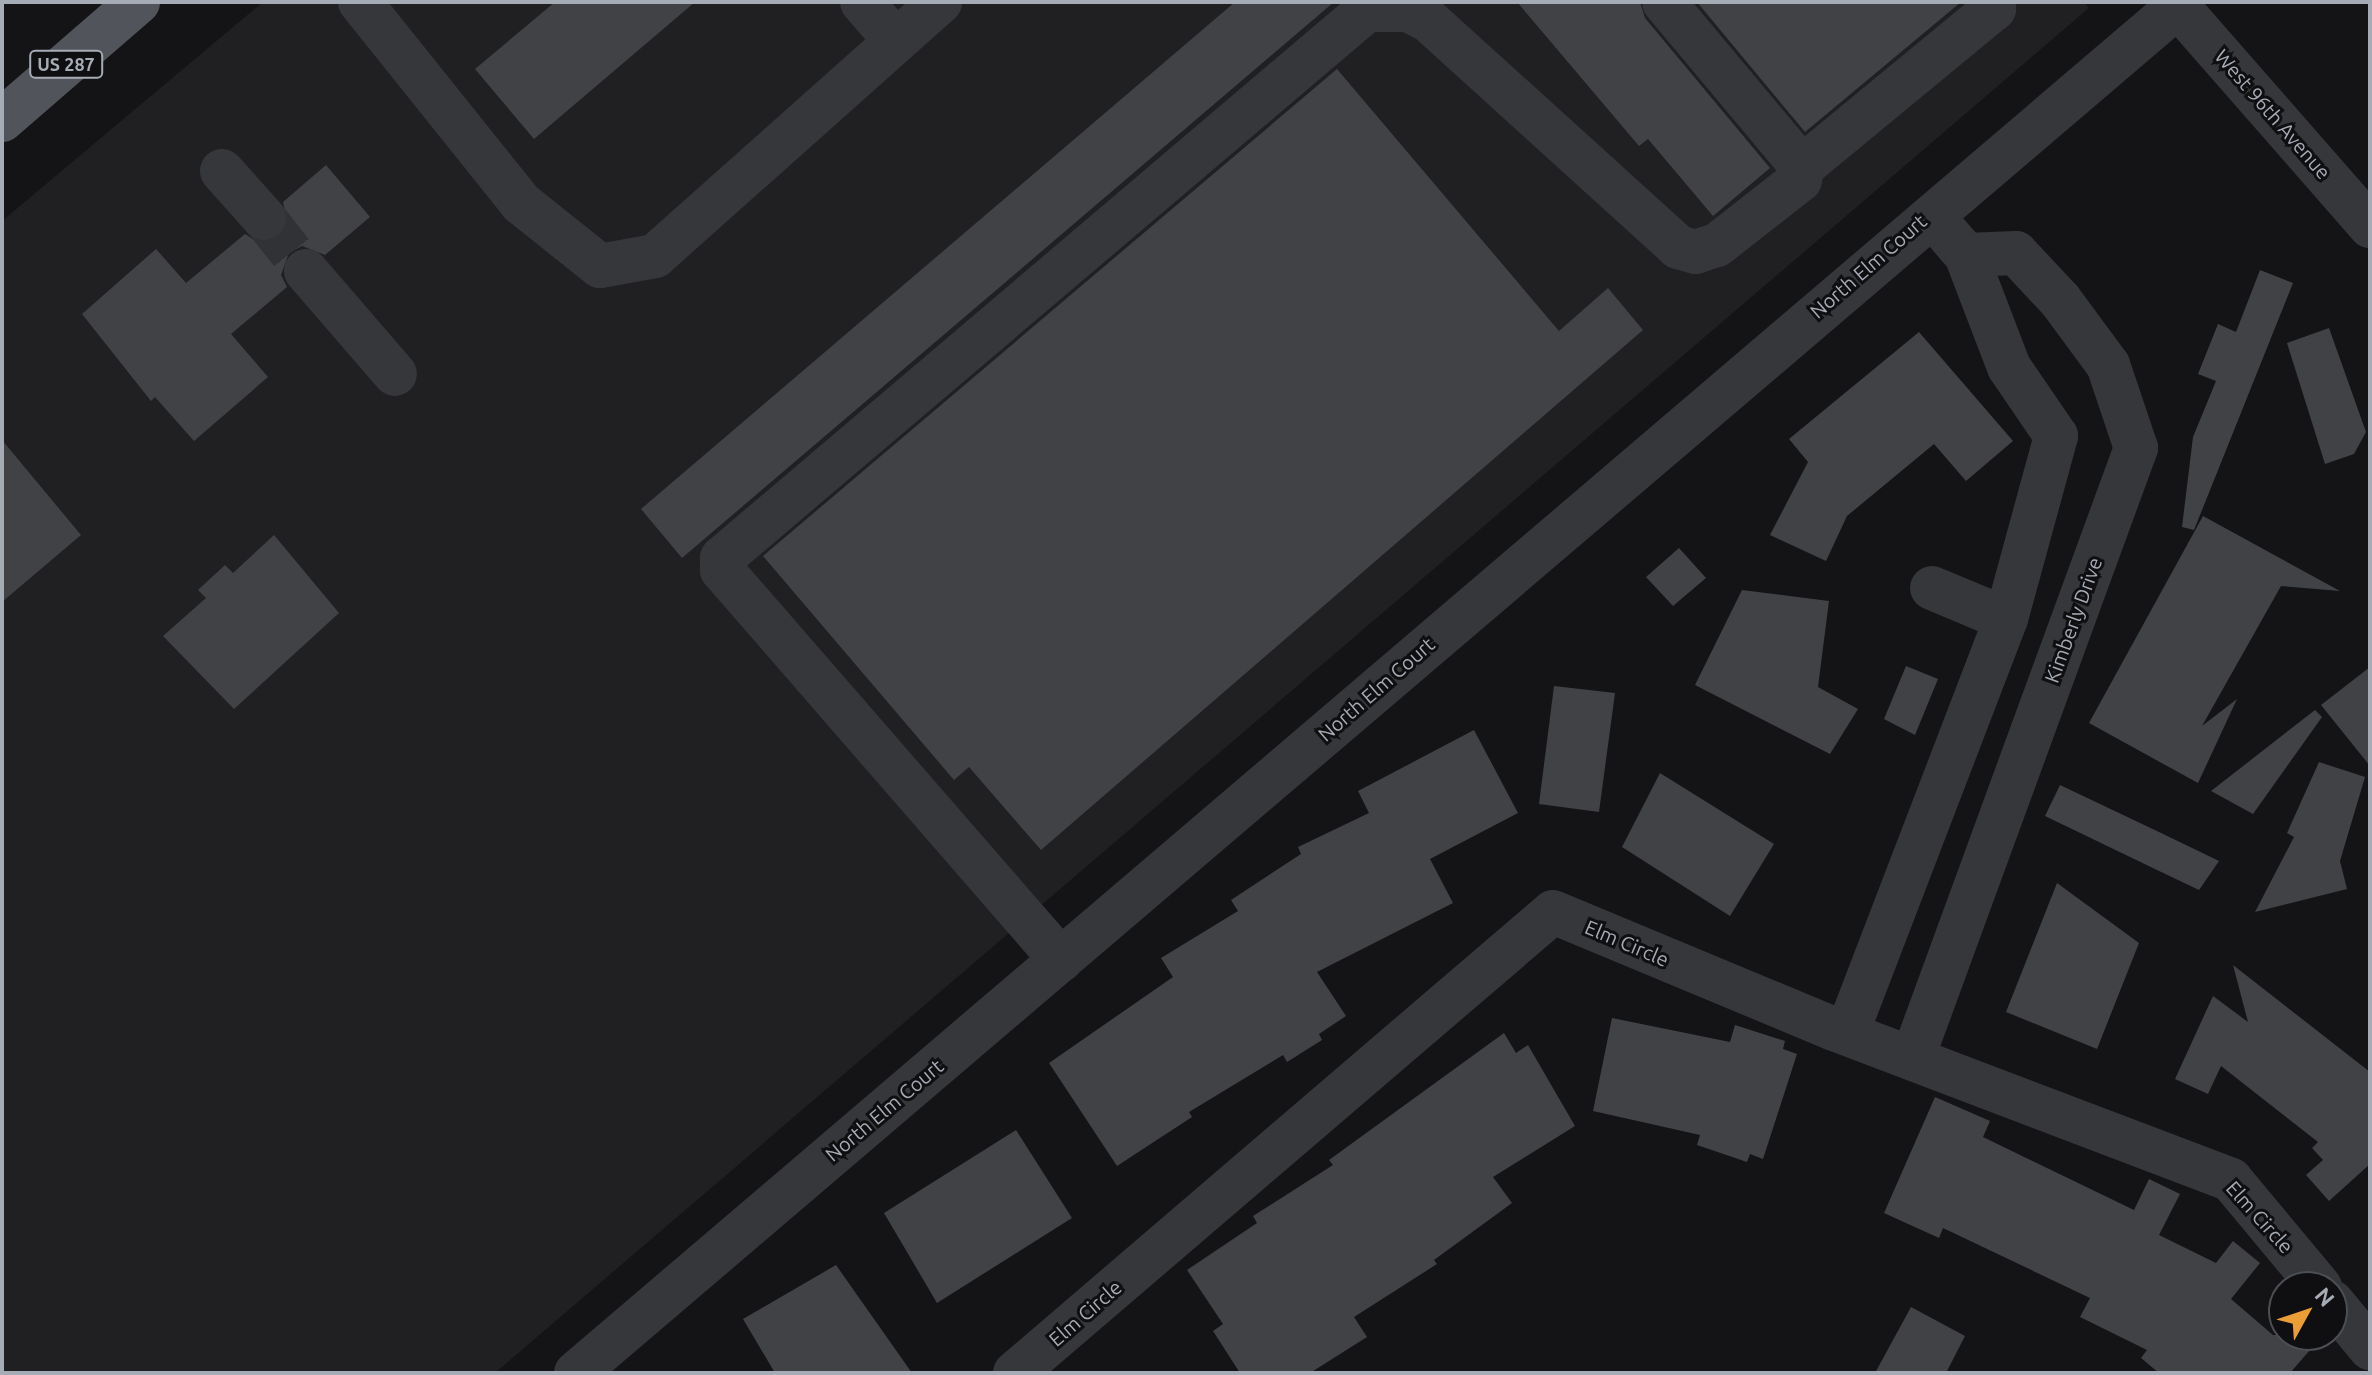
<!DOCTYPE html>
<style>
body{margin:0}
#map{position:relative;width:2372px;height:1375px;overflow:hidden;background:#141416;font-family:Ubuntu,sans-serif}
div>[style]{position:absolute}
.built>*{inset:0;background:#202023}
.building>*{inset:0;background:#404246}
.minor-tunnel>*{height:44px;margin-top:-22px;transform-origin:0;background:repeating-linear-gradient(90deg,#313236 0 44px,transparent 0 66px)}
.minor>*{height:44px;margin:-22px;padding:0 22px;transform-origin:22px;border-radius:22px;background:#35373b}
.major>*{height:44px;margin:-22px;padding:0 22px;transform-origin:22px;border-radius:22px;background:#51545a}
span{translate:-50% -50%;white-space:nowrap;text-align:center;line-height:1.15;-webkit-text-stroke:6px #0f0f11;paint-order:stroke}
.shield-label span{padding:2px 6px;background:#0f0f11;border:2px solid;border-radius:6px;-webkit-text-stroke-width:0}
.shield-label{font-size:18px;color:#a6acb6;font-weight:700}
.street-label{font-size:20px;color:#a6acb6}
.frame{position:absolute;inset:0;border:4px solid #a6acb6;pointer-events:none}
.north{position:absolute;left:2268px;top:1271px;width:80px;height:80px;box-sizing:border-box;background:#0f0f11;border:2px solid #4b4e53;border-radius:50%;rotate:50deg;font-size:22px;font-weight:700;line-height:32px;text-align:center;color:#a6acb6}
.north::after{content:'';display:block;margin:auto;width:28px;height:36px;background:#ec9e36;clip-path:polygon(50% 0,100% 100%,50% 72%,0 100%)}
</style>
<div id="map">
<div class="built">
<div style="clip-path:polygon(263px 2px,2084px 2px,2089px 8px,495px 1373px,2px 1373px,2px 221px)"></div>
</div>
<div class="building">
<div style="clip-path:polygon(555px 2px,695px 2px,534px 139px,475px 69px)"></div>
<div style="clip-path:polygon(1235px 2px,1334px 2px,682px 558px,641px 509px)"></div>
<div style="clip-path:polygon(1517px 2px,1640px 2px,1645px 18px,1770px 168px,1713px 216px,1648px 139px,1639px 146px)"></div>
<div style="clip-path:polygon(1697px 2px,1961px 2px,1805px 132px)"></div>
<div style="clip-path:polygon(1337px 69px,1559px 331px,1608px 288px,1643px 330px,1041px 850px,969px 767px,954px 780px,763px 556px)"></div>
<div style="clip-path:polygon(326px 165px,370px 217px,325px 255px,302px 246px,289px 253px,281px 275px,287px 287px,231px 334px,268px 377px,194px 441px,155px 397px,151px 401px,82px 314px,156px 249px,186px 283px,245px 234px,257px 242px,280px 237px,288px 225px,283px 202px)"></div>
<div style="clip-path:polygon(2260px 270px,2293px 283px,2194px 530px,2182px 527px,2193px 437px,2216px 381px,2198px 374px,2218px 324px,2236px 332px)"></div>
<div style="clip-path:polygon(2329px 328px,2366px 432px,2354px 454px,2325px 464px,2287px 343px)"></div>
<div style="clip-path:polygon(1919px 332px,2013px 441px,1966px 481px,1934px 444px,1847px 516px,1826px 561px,1770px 535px,1808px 462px,1789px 439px)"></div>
<div style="clip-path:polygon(2px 440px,81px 535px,2px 602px)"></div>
<div style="clip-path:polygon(2203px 516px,2340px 591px,2281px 586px,2202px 726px,2237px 699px,2198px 783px,2089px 723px)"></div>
<div style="clip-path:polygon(274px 535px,339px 613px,234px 709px,163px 636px,206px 598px,198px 590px,225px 565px,233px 573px)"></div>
<div style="clip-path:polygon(1679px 548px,1706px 578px,1673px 606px,1646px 577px)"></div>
<div style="clip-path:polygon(1742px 590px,1829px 601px,1818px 687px,1858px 709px,1830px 754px,1695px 685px)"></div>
<div style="clip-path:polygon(1906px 666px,1938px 679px,1915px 735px,1884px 719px)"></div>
<div style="clip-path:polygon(2370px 667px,2370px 766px,2321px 705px)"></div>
<div style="clip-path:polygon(1554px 686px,1615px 693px,1599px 812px,1539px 804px)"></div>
<div style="clip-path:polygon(2315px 710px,2322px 717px,2253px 814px,2211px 791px)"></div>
<div style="clip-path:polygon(1474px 730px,1518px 813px,1430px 859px,1453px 903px,1317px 972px,1346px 1016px,1319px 1034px,1322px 1040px,1287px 1062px,1283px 1055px,1189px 1112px,1192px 1117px,1117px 1166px,1049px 1063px,1173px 977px,1161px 958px,1238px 911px,1231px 900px,1301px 854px,1298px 847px,1369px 813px,1358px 791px)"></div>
<div style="clip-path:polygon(2319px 762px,2365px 777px,2340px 861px,2347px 889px,2255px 912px,2294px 837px,2287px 833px)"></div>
<div style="clip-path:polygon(1660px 773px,1774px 844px,1730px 916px,1622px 847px)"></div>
<div style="clip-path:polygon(2060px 785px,2159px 832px,2219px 861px,2199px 890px,2157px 870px,2045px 816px)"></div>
<div style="clip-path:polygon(2057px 883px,2139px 943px,2097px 1049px,2006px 1012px)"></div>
<div style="clip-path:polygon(2233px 965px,2370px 1072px,2370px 1164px,2329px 1201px,2306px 1175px,2323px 1160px,2312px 1148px,2318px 1142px,2221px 1066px,2208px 1094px,2175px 1079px,2213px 996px,2248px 1022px)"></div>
<div style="clip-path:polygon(1612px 1018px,1730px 1042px,1735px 1025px,1785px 1041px,1783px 1049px,1797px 1054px,1763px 1159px,1750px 1154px,1747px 1162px,1697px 1145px,1700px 1135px,1593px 1111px)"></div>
<div style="clip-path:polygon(1504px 1033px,1516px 1053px,1528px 1045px,1575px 1126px,1493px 1177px,1512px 1203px,1434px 1260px,1437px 1264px,1354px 1317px,1367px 1337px,1310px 1373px,1240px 1373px,1213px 1331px,1223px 1324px,1187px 1270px,1257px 1223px,1253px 1216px,1333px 1165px,1329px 1160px)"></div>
<div style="clip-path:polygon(1935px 1097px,1990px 1121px,1983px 1137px,2134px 1210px,2149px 1179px,2180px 1194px,2159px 1235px,2216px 1263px,2233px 1241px,2260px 1263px,2231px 1299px,2273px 1335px,2323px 1335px,2290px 1373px,2159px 1373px,2141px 1358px,2147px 1350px,2080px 1317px,2090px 1298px,1943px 1228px,1939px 1238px,1884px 1213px)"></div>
<div style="clip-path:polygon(1016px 1130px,1072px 1218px,937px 1303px,884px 1213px)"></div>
<div style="clip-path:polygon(836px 1265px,912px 1373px,775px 1373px,743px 1319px)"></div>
<div style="clip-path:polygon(1911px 1307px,1965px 1336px,1946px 1373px,1875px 1373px)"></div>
</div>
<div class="minor-tunnel">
<div style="left:264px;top:218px;width:68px;rotate:51.6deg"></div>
</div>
<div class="minor">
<div style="left:360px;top:2px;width:258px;rotate:51.3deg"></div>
<div style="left:521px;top:203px;width:101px;rotate:38.6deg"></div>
<div style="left:600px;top:266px;width:56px;rotate:-10.3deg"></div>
<div style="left:655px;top:256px;width:382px;rotate:-41.7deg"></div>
<div style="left:862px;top:2px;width:50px;rotate:49deg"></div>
<div style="left:2174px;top:2px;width:298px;rotate:48.8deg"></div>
<div style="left:1802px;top:167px;width:249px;rotate:-39.5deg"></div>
<div style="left:1994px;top:9px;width:9px;rotate:-131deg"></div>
<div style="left:222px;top:171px;width:63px;rotate:48.2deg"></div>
<div style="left:306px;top:271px;width:136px;rotate:49.2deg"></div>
<div style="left:1932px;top:588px;width:80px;rotate:22.7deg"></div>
<div style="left:1061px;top:960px;width:517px;rotate:-131deg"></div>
<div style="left:722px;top:570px;width:12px;rotate:-90deg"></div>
<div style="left:722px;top:558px;width:846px;rotate:-40.35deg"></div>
<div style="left:1367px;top:10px;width:41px"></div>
<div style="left:1408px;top:10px;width:22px;rotate:27deg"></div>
<div style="left:1428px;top:20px;width:338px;rotate:42.2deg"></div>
<div style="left:1678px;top:247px;width:18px;rotate:16deg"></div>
<div style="left:1695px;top:252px;width:23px;rotate:-18deg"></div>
<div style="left:1717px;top:245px;width:105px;rotate:-38.1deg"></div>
<div style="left:1800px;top:180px;width:13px;rotate:-81deg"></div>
<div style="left:1802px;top:167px;width:215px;rotate:-129.9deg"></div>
<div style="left:1847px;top:1033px;width:443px;rotate:-69deg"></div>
<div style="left:2006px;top:619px;width:190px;rotate:-74.7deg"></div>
<div style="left:2056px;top:436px;width:83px;rotate:-124.3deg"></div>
<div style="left:2009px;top:367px;width:120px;rotate:-111deg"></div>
<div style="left:1966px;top:255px;width:29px;rotate:-131deg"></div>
<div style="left:1913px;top:1057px;width:649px;rotate:-69.89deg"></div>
<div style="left:2136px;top:448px;width:88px;rotate:-108.6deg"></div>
<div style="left:2108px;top:365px;width:81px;rotate:-126.4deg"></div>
<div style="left:2060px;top:300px;width:64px;rotate:-133.1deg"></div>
<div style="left:2016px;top:253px;width:50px;rotate:177.7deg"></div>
<div style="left:2332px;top:1302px;width:60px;rotate:50.4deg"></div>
<div style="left:576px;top:1373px;width:2106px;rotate:-40.47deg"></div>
<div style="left:1015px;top:1373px;width:708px;rotate:-40.59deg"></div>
<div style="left:1553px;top:912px;width:304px;rotate:22.6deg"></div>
<div style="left:1834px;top:1029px;width:425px;rotate:20.8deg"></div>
<div style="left:2231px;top:1180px;width:139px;rotate:50.2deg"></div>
</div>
<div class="major">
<div style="left:2px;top:120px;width:180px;rotate:-40.9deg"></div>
</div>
<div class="shield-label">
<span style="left:66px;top:64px">US 287</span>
</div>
<div class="street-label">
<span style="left:2273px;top:114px;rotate:49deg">West 96th Avenue</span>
<span style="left:1868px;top:266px;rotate:-41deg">North Elm Court</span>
<span style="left:2073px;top:620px;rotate:-70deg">Kimberly Drive</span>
<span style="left:1376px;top:689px;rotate:-41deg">North Elm Court</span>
<span style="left:1627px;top:943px;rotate:23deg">Elm Circle</span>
<span style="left:884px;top:1110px;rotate:-40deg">North Elm Court</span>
<span style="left:2260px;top:1217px;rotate:48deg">Elm Circle</span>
<span style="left:1085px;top:1313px;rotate:-41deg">Elm Circle</span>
</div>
<div class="frame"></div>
<div class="north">N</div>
</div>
